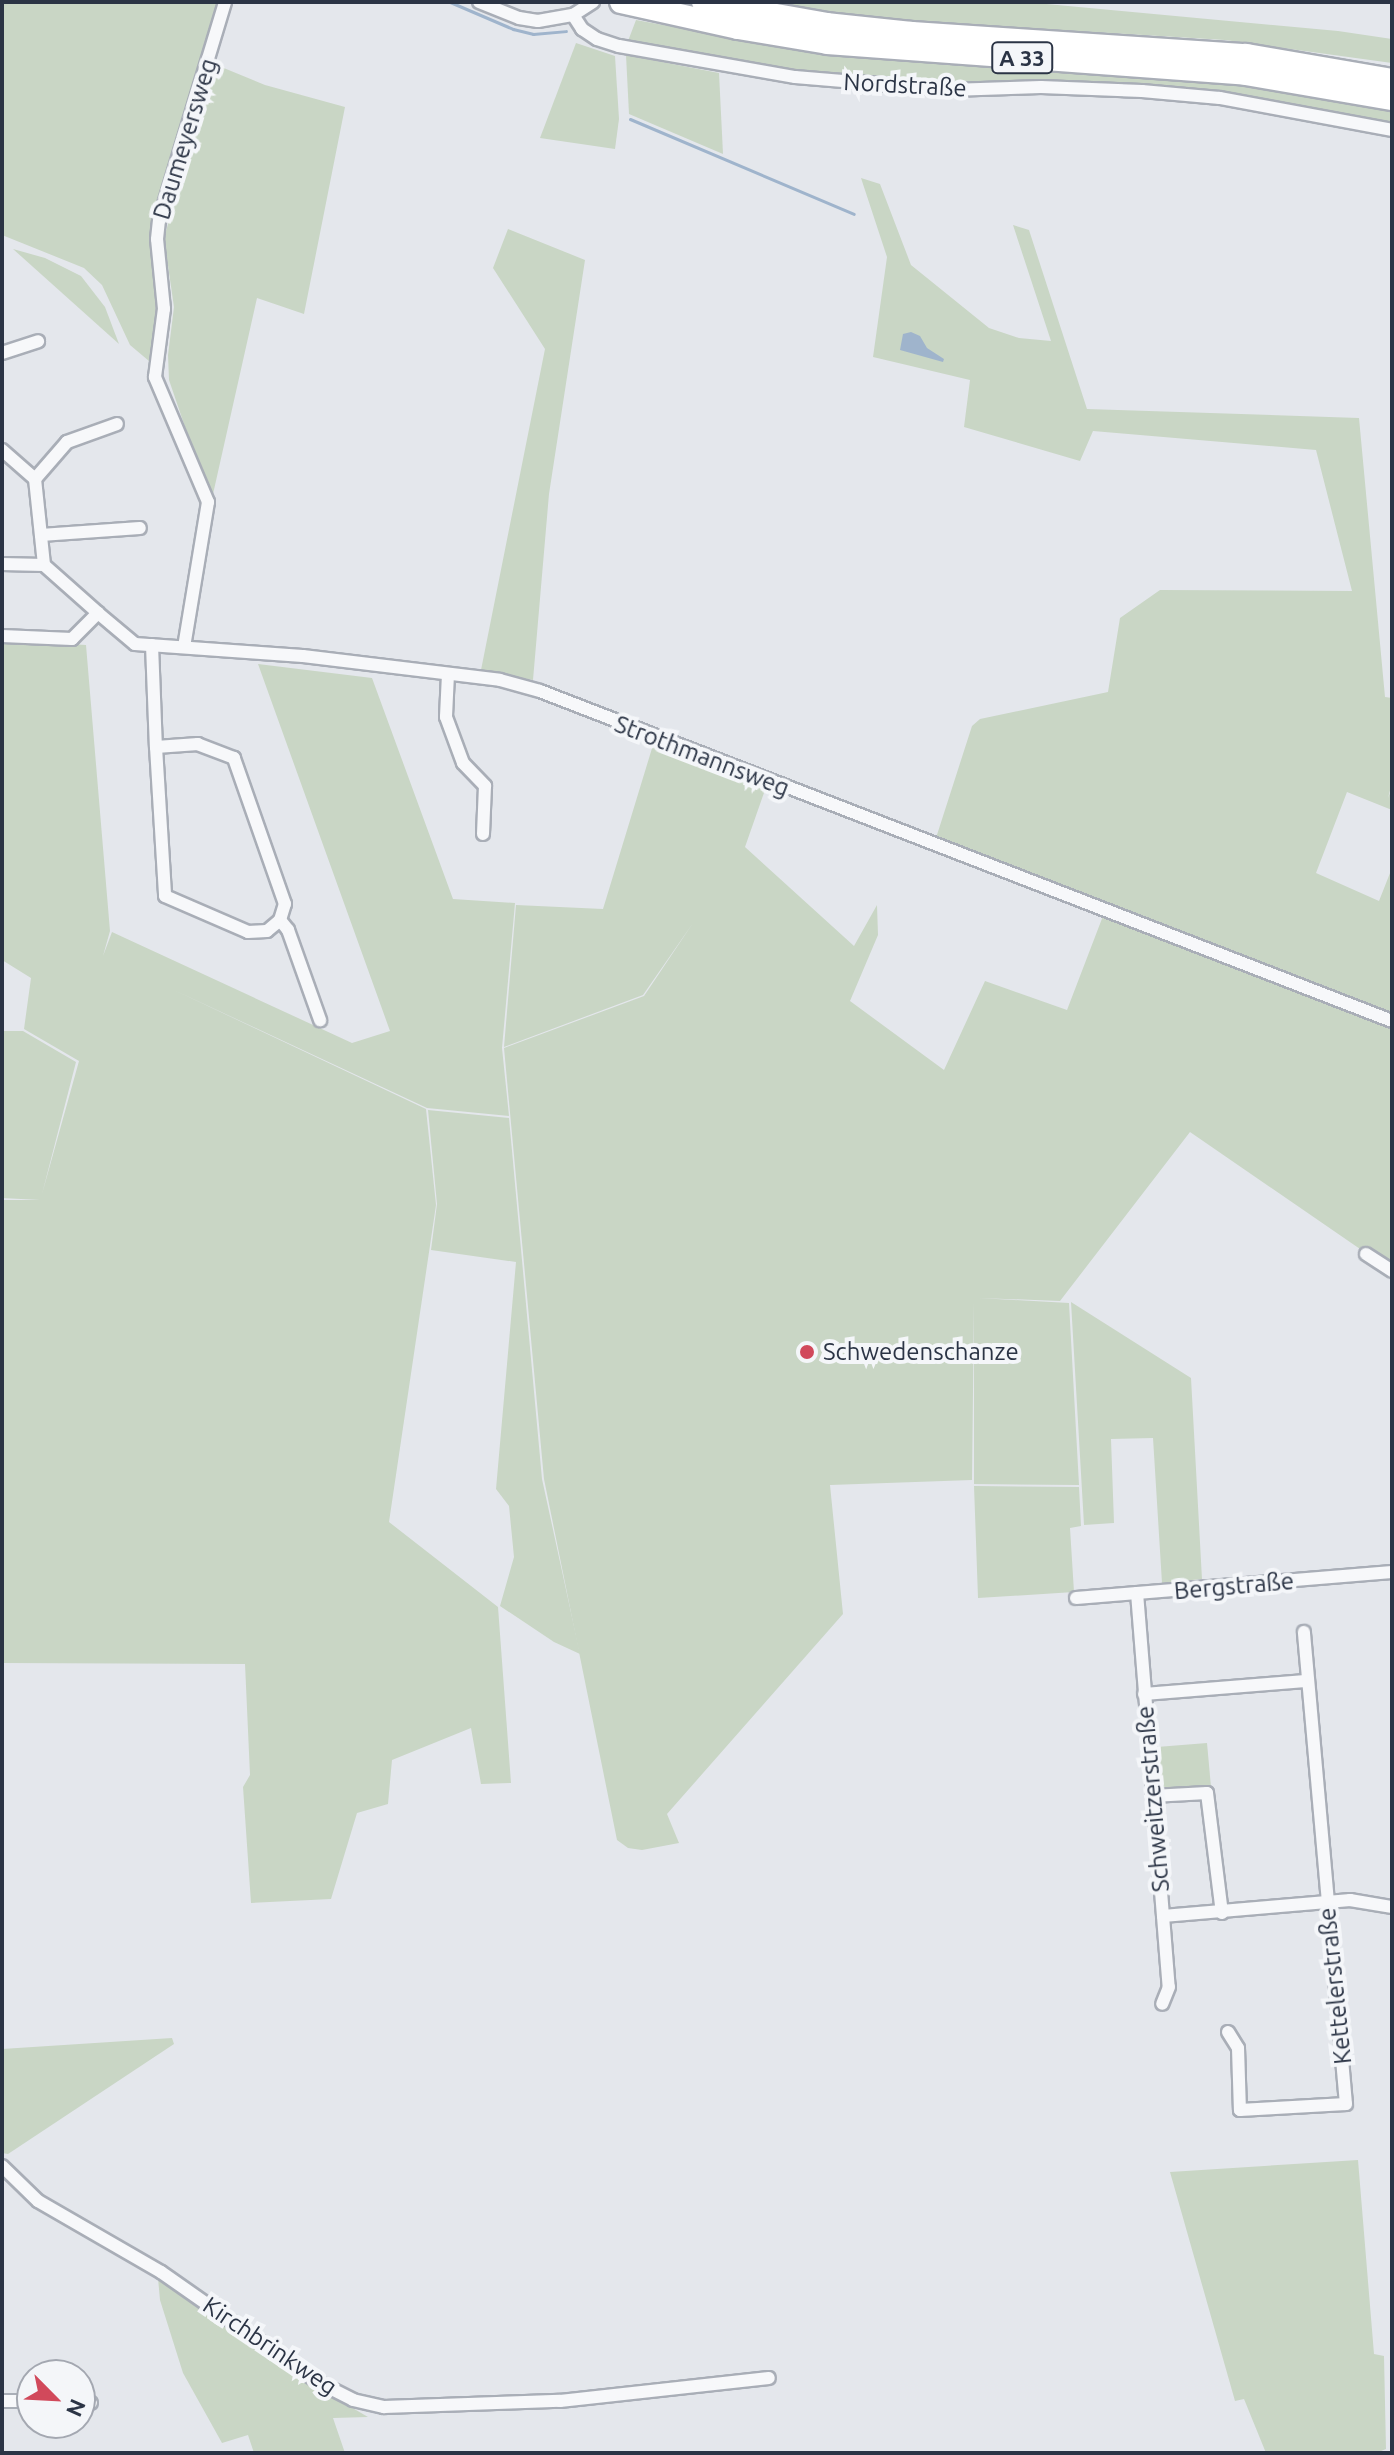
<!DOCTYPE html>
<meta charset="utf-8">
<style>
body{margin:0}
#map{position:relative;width:1394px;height:2455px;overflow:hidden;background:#e4e7ec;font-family:Ubuntu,sans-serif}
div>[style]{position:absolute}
.green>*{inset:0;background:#c9d6c5}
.water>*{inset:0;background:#9fb4cc}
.stream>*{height:3px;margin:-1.5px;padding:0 1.5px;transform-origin:1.5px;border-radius:1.5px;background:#9fb4cc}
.roads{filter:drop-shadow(2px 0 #a9aeb7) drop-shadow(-2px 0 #a9aeb7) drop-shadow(0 2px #a9aeb7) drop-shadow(0 -2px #a9aeb7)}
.street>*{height:12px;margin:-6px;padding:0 6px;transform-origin:6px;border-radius:6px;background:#f7f8fa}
.highway>*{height:22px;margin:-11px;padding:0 11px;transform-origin:11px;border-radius:11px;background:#fff}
.dots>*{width:22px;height:22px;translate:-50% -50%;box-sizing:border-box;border:4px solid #f4f6f9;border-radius:50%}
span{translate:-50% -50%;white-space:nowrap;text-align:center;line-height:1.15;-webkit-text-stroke:8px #f4f6f9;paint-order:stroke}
.shield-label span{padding:2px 6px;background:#f4f6f9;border:2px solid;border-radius:6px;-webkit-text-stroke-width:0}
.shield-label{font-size:22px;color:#2b3445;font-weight:700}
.street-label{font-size:24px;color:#2b3445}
.poi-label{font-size:24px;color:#2b3445}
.left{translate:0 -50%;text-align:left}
.frame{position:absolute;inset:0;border:4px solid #2b3445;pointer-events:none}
.north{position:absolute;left:16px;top:2359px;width:80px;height:80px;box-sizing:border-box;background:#f4f6f9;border:2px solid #a4a8b1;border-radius:50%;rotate:114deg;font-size:22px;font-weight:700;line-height:32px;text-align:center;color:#2b3445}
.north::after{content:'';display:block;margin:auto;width:28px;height:36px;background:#d1495b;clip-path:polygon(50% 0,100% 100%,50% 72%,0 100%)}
</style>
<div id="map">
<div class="green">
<div style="clip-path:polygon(2px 2px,218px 2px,152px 219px,150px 242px,158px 311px,149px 361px,130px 345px,102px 285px,84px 268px,2px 235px)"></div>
<div style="clip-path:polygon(756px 2px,1025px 2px,1338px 31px,1392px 39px,1392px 63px,1225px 40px,878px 19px)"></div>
<div style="clip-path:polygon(636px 20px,827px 55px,1246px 85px,1392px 111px,1392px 126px,1219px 93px,952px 85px,799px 73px,628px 41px)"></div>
<div style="clip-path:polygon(576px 43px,615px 56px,619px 119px,615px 149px,540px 138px)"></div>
<div style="clip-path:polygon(626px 55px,719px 73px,723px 154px,629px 114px)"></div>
<div style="clip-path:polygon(214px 64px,265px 85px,345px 107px,304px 314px,257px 298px,211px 503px,169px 380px,168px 355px,174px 307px,164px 238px)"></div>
<div style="clip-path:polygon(861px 178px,880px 184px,911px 265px,989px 328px,1019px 338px,1051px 341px,1013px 225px,1029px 230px,1087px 409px,1359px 418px,1385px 697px,1392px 698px,1392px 783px,1388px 798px,1392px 788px,1392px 810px,1347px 792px,1316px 873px,1379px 901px,1392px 868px,1392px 1014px,935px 841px,972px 726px,980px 719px,1108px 692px,1120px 618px,1160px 590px,1352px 591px,1316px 450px,1093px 431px,1080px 461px,964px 427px,970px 380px,873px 357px,887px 257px)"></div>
<div style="clip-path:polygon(508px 229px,585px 260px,549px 494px,533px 680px,481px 670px,545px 349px,493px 268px)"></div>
<div style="clip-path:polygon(13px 249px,45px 258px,81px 276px,105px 307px,119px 344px)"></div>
<div style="clip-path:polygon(2px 640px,86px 645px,110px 931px,103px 956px,112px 932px,352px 1043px,390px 1031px,258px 664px,372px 678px,453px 899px,515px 903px,502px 1048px,509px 1116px,427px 1108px,174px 990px,426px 1109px,436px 1205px,389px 1522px,498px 1607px,511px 1783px,481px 1784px,471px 1728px,392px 1760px,388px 1804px,357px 1813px,331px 1899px,251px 1903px,243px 1787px,250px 1775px,245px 1664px,2px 1663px,2px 1200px,40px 1200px,2px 1198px,2px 1031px,23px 1031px,76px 1062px,42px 1194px,79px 1061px,24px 1029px,31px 978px,2px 960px)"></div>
<div style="clip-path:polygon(653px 745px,765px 790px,745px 847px,854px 946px,877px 905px,878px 935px,850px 1001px,944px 1070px,985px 981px,1067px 1010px,1103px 916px,1392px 1026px,1392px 1271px,1190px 1132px,1060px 1301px,979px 1298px,1069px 1303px,1079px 1485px,974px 1484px,974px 1302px,972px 1480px,830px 1485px,843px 1614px,667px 1814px,679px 1843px,642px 1850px,628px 1848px,617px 1840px,544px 1479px,504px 1048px,644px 996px,693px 923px,643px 995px,504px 1047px,516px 905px,603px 909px)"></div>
<div style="clip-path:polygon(428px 1110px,509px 1118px,542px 1479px,580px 1654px,554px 1642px,500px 1606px,514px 1557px,509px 1506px,496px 1489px,516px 1262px,431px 1250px,437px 1204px)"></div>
<div style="clip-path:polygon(1071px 1302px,1191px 1378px,1202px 1579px,1162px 1583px,1153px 1438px,1111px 1439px,1114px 1523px,1084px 1525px)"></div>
<div style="clip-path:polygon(974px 1486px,1079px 1487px,1081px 1526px,1070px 1528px,1074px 1592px,978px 1598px)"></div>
<div style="clip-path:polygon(1207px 1743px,1211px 1787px,1160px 1791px,1157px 1747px)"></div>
<div style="clip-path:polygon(172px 2038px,174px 2044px,8px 2154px,2px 2153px,2px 2049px)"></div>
<div style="clip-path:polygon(1358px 2160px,1374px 2354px,1384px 2356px,1386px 2449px,1376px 2453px,1266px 2453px,1244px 2399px,1235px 2401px,1170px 2172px)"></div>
<div style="clip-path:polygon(158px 2278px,270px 2360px,368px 2417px,333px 2418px,345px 2453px,254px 2453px,248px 2435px,222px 2443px,183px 2373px,160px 2300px)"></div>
</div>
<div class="water">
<div style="clip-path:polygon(911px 332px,920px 336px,927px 348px,944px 359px,943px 362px,900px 350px,903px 334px)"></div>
</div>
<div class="stream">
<div style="left:450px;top:2px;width:69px;rotate:23.2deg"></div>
<div style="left:513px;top:29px;width:21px;rotate:14deg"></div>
<div style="left:533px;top:34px;width:33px;rotate:-5deg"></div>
<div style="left:630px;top:119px;width:243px;rotate:23deg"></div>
</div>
<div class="roads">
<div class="street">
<div style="left:479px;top:2px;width:43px;rotate:21.8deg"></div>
<div style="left:519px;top:18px;width:19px;rotate:9deg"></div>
<div style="left:538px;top:21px;width:36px;rotate:-10deg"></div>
<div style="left:573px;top:15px;width:24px;rotate:-33deg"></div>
<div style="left:573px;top:15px;width:17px;rotate:57deg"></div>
<div style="left:582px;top:29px;width:18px;rotate:34deg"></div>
<div style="left:597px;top:39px;width:23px;rotate:18deg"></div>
<div style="left:619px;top:46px;width:179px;rotate:10deg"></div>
<div style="left:795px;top:77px;width:156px;rotate:4.8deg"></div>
<div style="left:950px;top:90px;width:91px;rotate:-1.9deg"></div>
<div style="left:1041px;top:87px;width:101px;rotate:2.3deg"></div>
<div style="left:1142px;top:91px;width:78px;rotate:5.1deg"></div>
<div style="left:1220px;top:98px;width:175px;rotate:10.5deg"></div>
<div style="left:2px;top:353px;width:38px;rotate:-18deg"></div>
<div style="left:2px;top:450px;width:44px;rotate:41.3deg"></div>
<div style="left:35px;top:479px;width:86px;rotate:84deg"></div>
<div style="left:44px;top:565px;width:72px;rotate:41.6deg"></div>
<div style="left:35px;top:479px;width:49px;rotate:-49.1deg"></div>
<div style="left:67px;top:442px;width:53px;rotate:-19.8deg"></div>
<div style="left:41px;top:535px;width:99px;rotate:-4deg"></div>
<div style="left:2px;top:564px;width:42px;rotate:1.4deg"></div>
<div style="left:2px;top:636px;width:70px;rotate:2.5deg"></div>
<div style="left:72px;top:639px;width:37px;rotate:-45deg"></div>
<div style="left:98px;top:613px;width:48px;rotate:40deg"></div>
<div style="left:135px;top:644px;width:168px;rotate:4.1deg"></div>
<div style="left:303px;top:656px;width:198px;rotate:6.9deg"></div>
<div style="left:500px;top:680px;width:41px;rotate:15.4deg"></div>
<div style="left:540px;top:691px;width:914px;rotate:21.17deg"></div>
<div style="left:152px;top:645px;width:102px;rotate:87.8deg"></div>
<div style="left:156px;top:747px;width:149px;rotate:86.5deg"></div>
<div style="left:165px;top:896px;width:90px;rotate:23.4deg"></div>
<div style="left:248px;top:932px;width:19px;rotate:-3deg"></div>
<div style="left:267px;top:931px;width:17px;rotate:-40deg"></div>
<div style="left:280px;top:920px;width:17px;rotate:-73deg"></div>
<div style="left:285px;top:904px;width:155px;rotate:-109.3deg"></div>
<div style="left:234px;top:758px;width:39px;rotate:-159deg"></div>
<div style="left:198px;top:744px;width:42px;rotate:175.9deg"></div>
<div style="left:184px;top:647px;width:147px;rotate:-80.6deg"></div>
<div style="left:208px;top:502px;width:136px;rotate:-113deg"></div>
<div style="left:155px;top:377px;width:69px;rotate:-82.5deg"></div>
<div style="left:164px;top:309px;width:70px;rotate:-95.7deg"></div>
<div style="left:157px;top:239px;width:18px;rotate:-84deg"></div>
<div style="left:159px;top:221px;width:229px;rotate:-73.2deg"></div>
<div style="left:448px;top:674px;width:43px;rotate:92.7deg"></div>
<div style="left:446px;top:717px;width:49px;rotate:69.7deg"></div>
<div style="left:463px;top:763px;width:32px;rotate:46deg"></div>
<div style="left:485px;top:786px;width:48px;rotate:92.4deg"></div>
<div style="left:280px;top:920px;width:13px;rotate:51deg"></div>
<div style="left:288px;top:930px;width:96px;rotate:70.4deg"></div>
<div style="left:1366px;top:1254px;width:31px;rotate:33deg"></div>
<div style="left:1137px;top:1593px;width:395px;rotate:85.4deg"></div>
<div style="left:1169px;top:1987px;width:18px;rotate:112deg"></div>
<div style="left:1076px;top:1598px;width:317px;rotate:-4.7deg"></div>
<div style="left:1144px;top:1694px;width:162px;rotate:-4.6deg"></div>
<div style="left:1152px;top:1796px;width:55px;rotate:-3.1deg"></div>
<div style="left:1207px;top:1793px;width:121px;rotate:82.9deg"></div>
<div style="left:1163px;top:1916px;width:188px;rotate:-4.9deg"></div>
<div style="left:1350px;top:1900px;width:43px;rotate:9.5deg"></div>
<div style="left:1228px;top:2032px;width:19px;rotate:58deg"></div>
<div style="left:1238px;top:2048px;width:62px;rotate:88.2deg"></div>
<div style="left:1240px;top:2110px;width:106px;rotate:-3.2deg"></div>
<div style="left:1346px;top:2104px;width:474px;rotate:-95.1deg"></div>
<div style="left:2px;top:2166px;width:50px;rotate:44.2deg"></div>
<div style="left:38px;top:2201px;width:142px;rotate:30deg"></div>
<div style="left:161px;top:2272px;width:192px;rotate:35deg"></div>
<div style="left:318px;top:2382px;width:39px;rotate:27deg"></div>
<div style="left:353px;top:2400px;width:32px;rotate:13deg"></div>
<div style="left:384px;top:2407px;width:176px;rotate:-2deg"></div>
<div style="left:560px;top:2401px;width:210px;rotate:-6.3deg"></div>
<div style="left:2px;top:2401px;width:30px"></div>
<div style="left:80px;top:2401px;width:11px;rotate:10deg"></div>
</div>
<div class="highway">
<div style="left:621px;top:2px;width:120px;rotate:12.5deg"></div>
<div style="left:738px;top:28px;width:91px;rotate:9.5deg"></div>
<div style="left:828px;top:43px;width:419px;rotate:4.2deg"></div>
<div style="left:1246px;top:74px;width:148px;rotate:9.7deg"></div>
<div style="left:703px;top:2px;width:125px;rotate:10.1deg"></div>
<div style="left:826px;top:24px;width:86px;rotate:6deg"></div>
<div style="left:912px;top:33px;width:335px;rotate:3.8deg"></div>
<div style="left:1246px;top:55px;width:148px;rotate:9.7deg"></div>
</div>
</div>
<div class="dots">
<div style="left:807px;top:1352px;background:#d1495b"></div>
</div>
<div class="shield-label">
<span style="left:1022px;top:58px">A 33</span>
</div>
<div class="street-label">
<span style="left:905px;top:85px;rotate:3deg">Nordstraße</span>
<span style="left:185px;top:139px;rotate:-73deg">Daumeyersweg</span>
<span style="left:702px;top:756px;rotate:21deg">Strothmannsweg</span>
<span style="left:1234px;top:1586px;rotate:-5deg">Bergstraße</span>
<span style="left:1153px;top:1799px;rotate:-95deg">Schweitzerstraße</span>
<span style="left:1335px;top:1986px;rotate:-96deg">Kettelerstraße</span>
<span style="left:270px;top:2346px;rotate:34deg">Kirchbrinkweg</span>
</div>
<div class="poi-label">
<span class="left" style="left:823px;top:1352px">Schwedenschanze</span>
</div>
<div class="frame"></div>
<div class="north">N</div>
</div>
